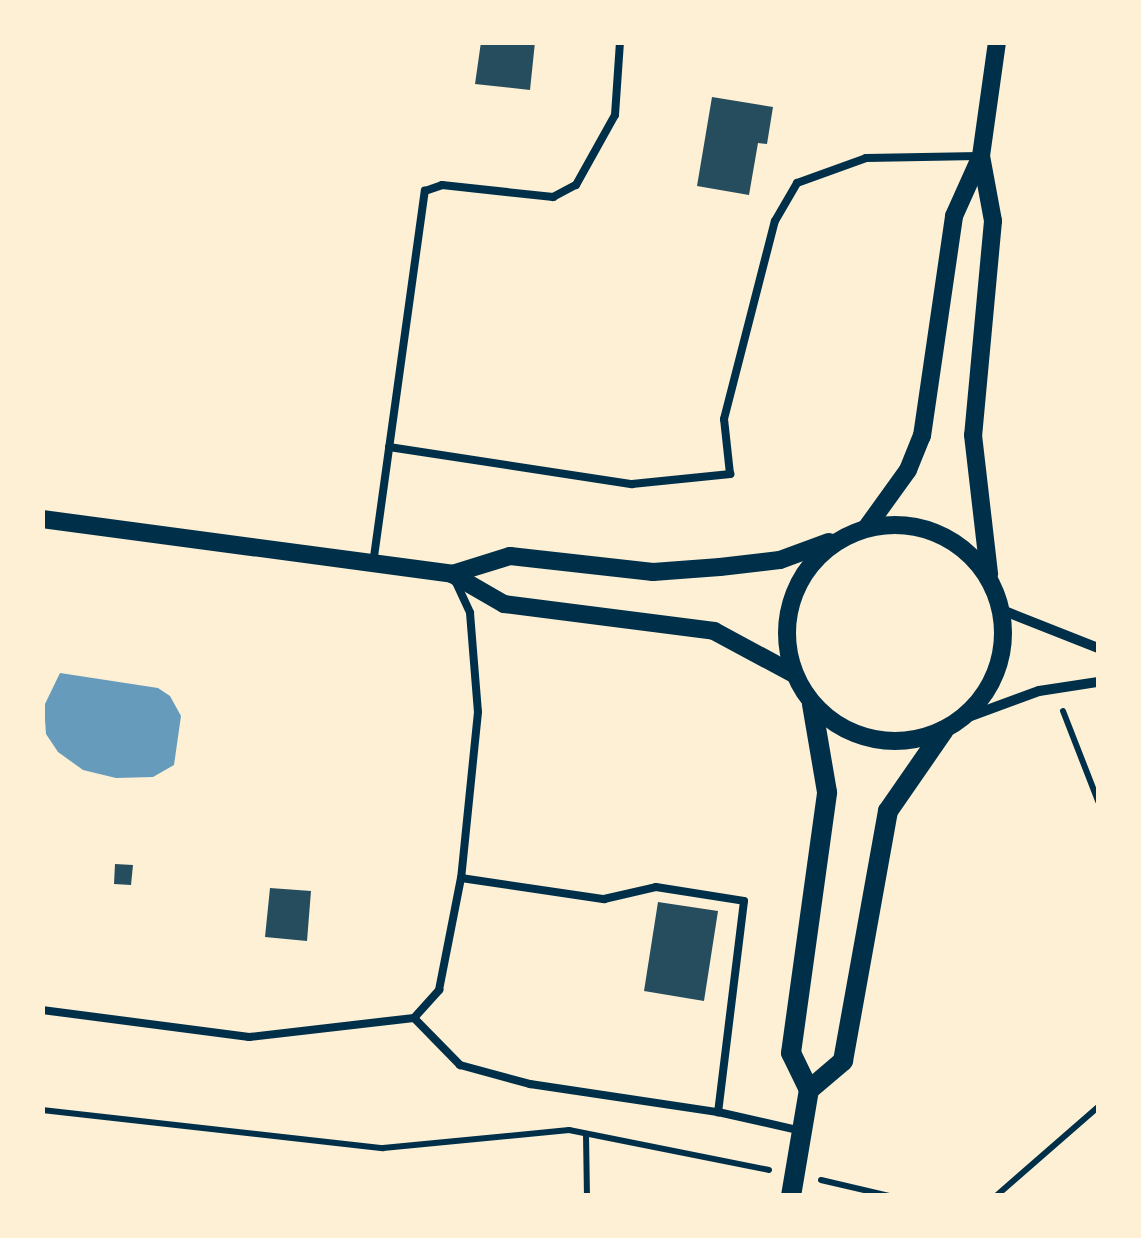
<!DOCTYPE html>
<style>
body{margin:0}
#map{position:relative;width:1141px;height:1238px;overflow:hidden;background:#fdf0d5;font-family:"Noto Sans",sans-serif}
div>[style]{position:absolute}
.water>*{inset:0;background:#669bbc}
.building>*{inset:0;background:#264d5e}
.path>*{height:6px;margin:-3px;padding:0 3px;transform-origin:3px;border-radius:3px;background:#003049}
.service>*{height:8px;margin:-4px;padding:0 4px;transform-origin:4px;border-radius:4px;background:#003049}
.minor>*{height:10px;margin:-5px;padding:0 5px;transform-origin:5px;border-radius:5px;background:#003049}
.tertiary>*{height:18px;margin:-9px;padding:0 9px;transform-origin:9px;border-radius:9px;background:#003049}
.tertiary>.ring{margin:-9px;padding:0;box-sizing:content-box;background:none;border:18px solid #003049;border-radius:50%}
.secondary>*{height:20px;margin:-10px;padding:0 10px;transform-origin:10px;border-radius:10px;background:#003049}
span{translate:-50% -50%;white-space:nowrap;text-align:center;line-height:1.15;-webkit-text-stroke:9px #fdf0d5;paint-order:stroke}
.frame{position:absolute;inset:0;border:45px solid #fdf0d5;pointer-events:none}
</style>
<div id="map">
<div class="water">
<div style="clip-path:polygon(60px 673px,158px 688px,170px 696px,181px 716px,174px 765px,153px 777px,116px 778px,83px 770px,58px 752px,46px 734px,44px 706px)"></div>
</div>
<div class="building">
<div style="clip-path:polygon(481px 42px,535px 42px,530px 90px,475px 84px)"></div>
<div style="clip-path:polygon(712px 97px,773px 107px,767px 144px,758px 143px,749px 195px,697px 186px)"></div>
<div style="clip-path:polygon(115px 864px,133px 865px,131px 885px,114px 884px)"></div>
<div style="clip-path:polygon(270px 888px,311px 891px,307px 941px,265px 937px)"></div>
<div style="clip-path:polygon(658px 902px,718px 911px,704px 1001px,644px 991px)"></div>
</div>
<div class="path">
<div style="left:1063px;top:711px;width:97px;rotate:68.7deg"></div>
<div style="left:42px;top:1110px;width:343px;rotate:6.4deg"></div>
<div style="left:383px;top:1148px;width:187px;rotate:-5.5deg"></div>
<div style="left:569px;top:1130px;width:204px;rotate:11.3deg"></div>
<div style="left:586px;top:1134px;width:62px;rotate:89.1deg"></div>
<div style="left:821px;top:1180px;width:71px;rotate:13.1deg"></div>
<div style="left:996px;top:1196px;width:135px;rotate:-41.1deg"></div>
</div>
<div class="service">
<div style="left:389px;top:447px;width:246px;rotate:8.7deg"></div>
<div style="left:632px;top:484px;width:99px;rotate:-5.8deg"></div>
<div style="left:730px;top:474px;width:55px;rotate:-96.2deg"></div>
<div style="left:724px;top:419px;width:204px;rotate:-75.6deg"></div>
<div style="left:775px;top:221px;width:44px;rotate:-59.9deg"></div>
<div style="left:797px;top:183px;width:73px;rotate:-19.9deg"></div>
<div style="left:866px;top:158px;width:113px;rotate:-1deg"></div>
<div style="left:373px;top:564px;width:377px;rotate:-82.1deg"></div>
<div style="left:425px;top:191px;width:18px;rotate:-19deg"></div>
<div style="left:442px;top:185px;width:112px;rotate:6.2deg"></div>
<div style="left:553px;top:197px;width:26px;rotate:-28deg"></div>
<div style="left:576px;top:185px;width:80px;rotate:-60.9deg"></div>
<div style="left:615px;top:115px;width:73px;rotate:-86.1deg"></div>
<div style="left:454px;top:578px;width:38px;rotate:65deg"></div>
<div style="left:470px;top:613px;width:99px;rotate:85.4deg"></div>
<div style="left:478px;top:712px;width:167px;rotate:95.8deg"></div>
<div style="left:461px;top:878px;width:145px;rotate:8.4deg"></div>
<div style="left:604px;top:899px;width:53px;rotate:-13deg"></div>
<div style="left:656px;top:887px;width:89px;rotate:9deg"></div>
<div style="left:744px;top:901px;width:213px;rotate:97deg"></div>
<div style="left:718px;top:1112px;width:82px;rotate:12.7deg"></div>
<div style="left:42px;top:1010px;width:209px;rotate:7.4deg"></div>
<div style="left:249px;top:1037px;width:166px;rotate:-6.6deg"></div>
<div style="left:414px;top:1018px;width:38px;rotate:-48deg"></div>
<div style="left:439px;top:990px;width:114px;rotate:-78.9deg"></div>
<div style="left:414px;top:1018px;width:66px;rotate:45.6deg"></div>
<div style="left:460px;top:1065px;width:73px;rotate:15.2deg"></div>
<div style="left:530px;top:1084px;width:190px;rotate:8.5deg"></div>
</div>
<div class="minor">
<div style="left:1002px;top:610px;width:103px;rotate:21.6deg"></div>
<div style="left:960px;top:720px;width:84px;rotate:-20.2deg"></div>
<div style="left:1039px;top:691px;width:60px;rotate:-8.7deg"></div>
</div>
<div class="tertiary">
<div style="left:981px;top:156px;width:66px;rotate:79.5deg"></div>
<div style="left:993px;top:221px;width:215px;rotate:95.3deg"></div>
<div style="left:973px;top:435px;width:140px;rotate:83.4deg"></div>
<div style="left:42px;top:519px;width:414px;rotate:7.6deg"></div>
<div style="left:452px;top:574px;width:60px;rotate:30deg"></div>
<div style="left:504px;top:604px;width:212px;rotate:7.3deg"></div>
<div style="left:714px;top:631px;width:91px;rotate:28.3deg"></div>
<div class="ring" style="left:787px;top:525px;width:198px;height:198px"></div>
<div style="left:867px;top:527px;width:70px;rotate:-54.3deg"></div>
<div style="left:908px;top:470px;width:37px;rotate:-68deg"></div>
<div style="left:922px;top:436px;width:222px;rotate:-81.7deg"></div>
<div style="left:954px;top:216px;width:66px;rotate:-65.8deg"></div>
<div style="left:981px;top:156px;width:115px;rotate:-82deg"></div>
<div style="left:452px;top:574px;width:61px;rotate:-17.2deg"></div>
<div style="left:510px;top:556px;width:144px;rotate:6.4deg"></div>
<div style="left:653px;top:572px;width:67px;rotate:-4.3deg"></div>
<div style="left:720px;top:567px;width:60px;rotate:-6.7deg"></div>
<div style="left:780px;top:560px;width:52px;rotate:-20.2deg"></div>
</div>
<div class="secondary">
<div style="left:809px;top:1090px;width:45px;rotate:-40.5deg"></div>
<div style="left:843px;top:1061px;width:254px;rotate:-79.8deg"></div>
<div style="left:888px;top:811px;width:98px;rotate:-55.3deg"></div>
<div style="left:791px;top:1196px;width:108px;rotate:-80.4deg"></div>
<div style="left:809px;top:1090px;width:41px;rotate:-115.9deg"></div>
<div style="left:791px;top:1053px;width:263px;rotate:-82.1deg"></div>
<div style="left:827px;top:792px;width:89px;rotate:-99.7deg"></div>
</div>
<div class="frame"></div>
</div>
